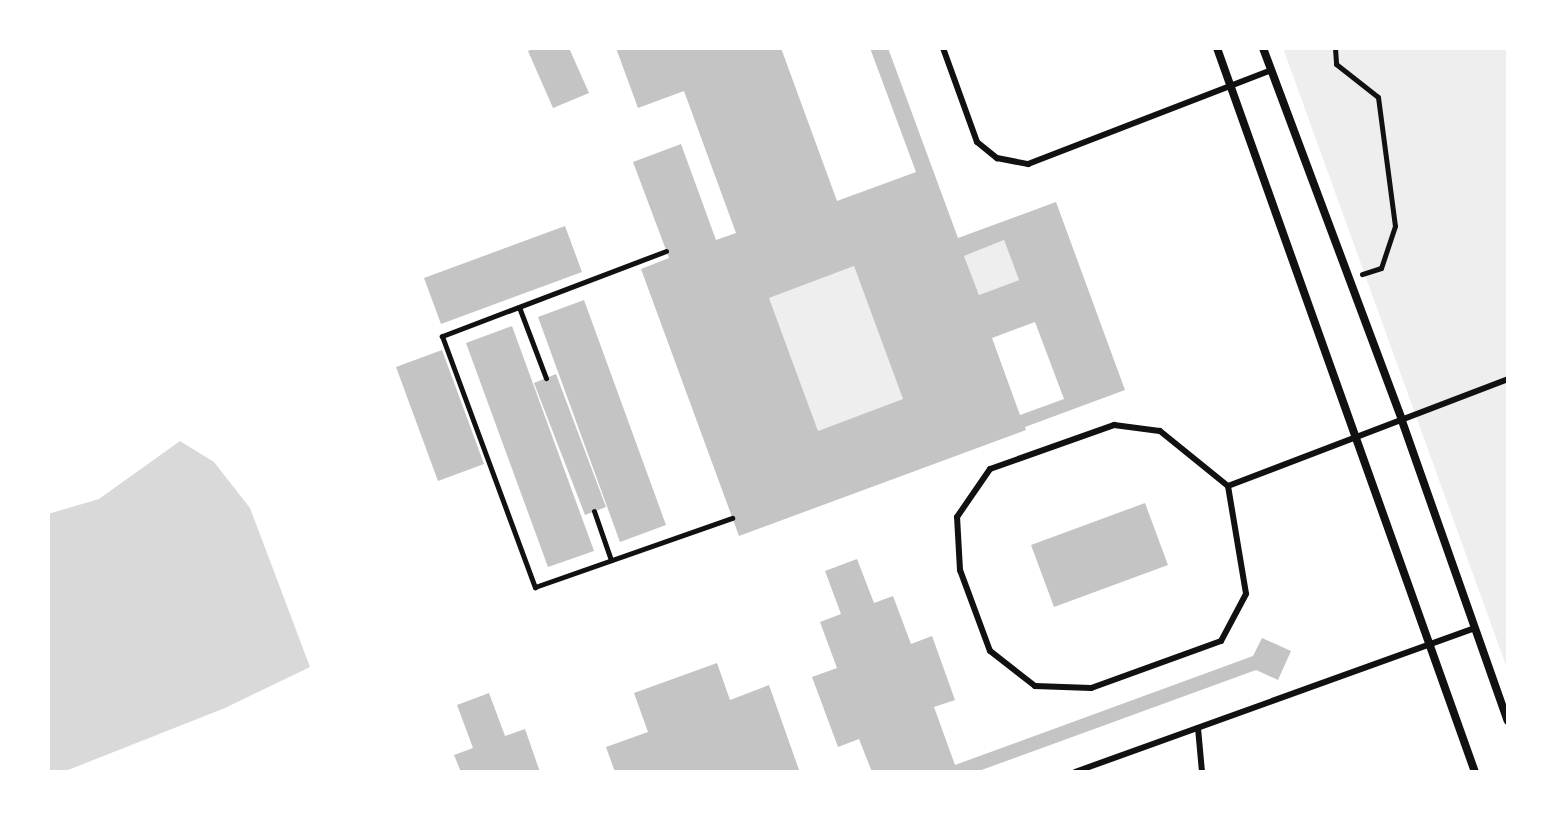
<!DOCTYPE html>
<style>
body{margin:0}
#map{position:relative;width:1556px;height:820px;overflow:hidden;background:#fff;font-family:Figtree,sans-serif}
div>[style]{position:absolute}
.green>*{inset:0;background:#eee}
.water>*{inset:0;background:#d9d9d9}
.building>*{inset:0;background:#c4c4c4}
.path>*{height:5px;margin:-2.5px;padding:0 2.5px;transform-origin:2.5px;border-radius:2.5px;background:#111}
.service>*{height:6px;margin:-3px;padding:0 3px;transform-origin:3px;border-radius:3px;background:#111}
.minor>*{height:8px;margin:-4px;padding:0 4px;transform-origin:4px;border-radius:4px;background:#111}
span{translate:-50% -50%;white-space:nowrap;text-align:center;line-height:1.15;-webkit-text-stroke:6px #fff;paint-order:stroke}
.frame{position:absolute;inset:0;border:50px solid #fff;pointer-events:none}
</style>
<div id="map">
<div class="green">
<div style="clip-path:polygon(1283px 48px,1508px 48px,1508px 671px)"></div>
<div style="clip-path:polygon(1004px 240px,1019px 280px,979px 295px,964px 256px)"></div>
<div style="clip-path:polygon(854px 266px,903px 399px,818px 431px,769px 298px)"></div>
</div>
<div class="water">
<div style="clip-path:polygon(180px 441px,214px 462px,250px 508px,310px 667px,225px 708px,63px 772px,48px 772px,48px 514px,99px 499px)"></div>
</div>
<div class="building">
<div style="clip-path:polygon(535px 48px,569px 48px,589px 93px,553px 108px,528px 51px)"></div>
<div style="clip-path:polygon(evenodd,616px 48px,781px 48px,837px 201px,916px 172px,870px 48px,888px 48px,958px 238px,1056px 202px,1125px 390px,1025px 427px,1026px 430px,739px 536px,641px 269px,669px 258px,633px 162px,681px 144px,716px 240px,736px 233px,684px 91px,638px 108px,616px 48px,1004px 240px,1019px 280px,979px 295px,964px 256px,1004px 240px,616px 48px,854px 266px,903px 399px,818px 431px,769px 298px,854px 266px,616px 48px,1035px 322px,1064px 399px,1020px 415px,992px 338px,1035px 322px)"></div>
<div style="clip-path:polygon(565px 226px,582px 272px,441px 324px,424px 278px)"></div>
<div style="clip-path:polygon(584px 300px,666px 525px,620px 542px,538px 317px)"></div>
<div style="clip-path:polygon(512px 326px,594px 551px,548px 567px,466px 343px)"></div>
<div style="clip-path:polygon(442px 350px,484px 464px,438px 481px,396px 367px)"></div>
<div style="clip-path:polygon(556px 374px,606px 507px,585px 515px,534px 383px)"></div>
<div style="clip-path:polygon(1145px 503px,1168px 565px,1054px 607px,1031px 545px)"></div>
<div style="clip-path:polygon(857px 559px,874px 603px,893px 596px,911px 644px,932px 636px,955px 700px,934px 707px,955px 765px,1253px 656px,1262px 638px,1291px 651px,1278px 680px,1256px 670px,976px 772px,872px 772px,859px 739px,838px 747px,812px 677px,837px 668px,820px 622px,841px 614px,825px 571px)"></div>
<div style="clip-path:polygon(717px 663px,730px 700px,769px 685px,799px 770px,615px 772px,606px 747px,648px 732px,634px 693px)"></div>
<div style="clip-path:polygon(489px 693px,505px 736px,525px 729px,540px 772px,461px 772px,454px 755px,473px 748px,457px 705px)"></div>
</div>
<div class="path">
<div style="left:1335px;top:48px;width:16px;rotate:86deg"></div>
<div style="left:1336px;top:64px;width:53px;rotate:38.2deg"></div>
<div style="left:1378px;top:97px;width:130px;rotate:82.5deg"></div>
<div style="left:1395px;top:226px;width:44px;rotate:108.4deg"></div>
<div style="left:1381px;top:268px;width:20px;rotate:162deg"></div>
<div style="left:666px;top:251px;width:240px;rotate:159.2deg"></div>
<div style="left:442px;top:336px;width:268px;rotate:69.7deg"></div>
<div style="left:535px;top:587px;width:209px;rotate:-19.3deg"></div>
<div style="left:519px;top:307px;width:76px;rotate:69.2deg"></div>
<div style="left:594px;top:511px;width:52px;rotate:70.9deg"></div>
</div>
<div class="service">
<div style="left:943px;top:48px;width:100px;rotate:70.1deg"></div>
<div style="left:977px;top:142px;width:26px;rotate:39deg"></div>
<div style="left:997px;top:158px;width:32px;rotate:11deg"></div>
<div style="left:1028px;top:164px;width:261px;rotate:-21.1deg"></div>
<div style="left:1114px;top:425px;width:46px;rotate:7.4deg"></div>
<div style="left:1160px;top:431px;width:87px;rotate:39deg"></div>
<div style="left:1228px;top:486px;width:109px;rotate:80.5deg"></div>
<div style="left:1246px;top:594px;width:53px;rotate:118deg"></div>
<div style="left:1221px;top:641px;width:138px;rotate:160.1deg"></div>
<div style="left:1091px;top:688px;width:56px;rotate:-178deg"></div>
<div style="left:1035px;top:686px;width:57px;rotate:-142.1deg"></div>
<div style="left:990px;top:651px;width:86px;rotate:-110.3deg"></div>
<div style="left:960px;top:570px;width:53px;rotate:-93.2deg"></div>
<div style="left:957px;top:517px;width:58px;rotate:-55.5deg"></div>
<div style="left:990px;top:469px;width:132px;rotate:-19.5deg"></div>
<div style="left:1228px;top:486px;width:300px;rotate:-20.9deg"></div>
<div style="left:1198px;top:728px;width:44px;rotate:84.8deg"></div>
<div style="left:1075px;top:772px;width:424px;rotate:-19.8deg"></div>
</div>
<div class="minor">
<div style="left:1217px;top:48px;width:769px;rotate:70.39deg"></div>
<div style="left:1263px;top:48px;width:395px;rotate:69.5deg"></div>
<div style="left:1401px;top:418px;width:321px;rotate:70.6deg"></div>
</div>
<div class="frame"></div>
</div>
